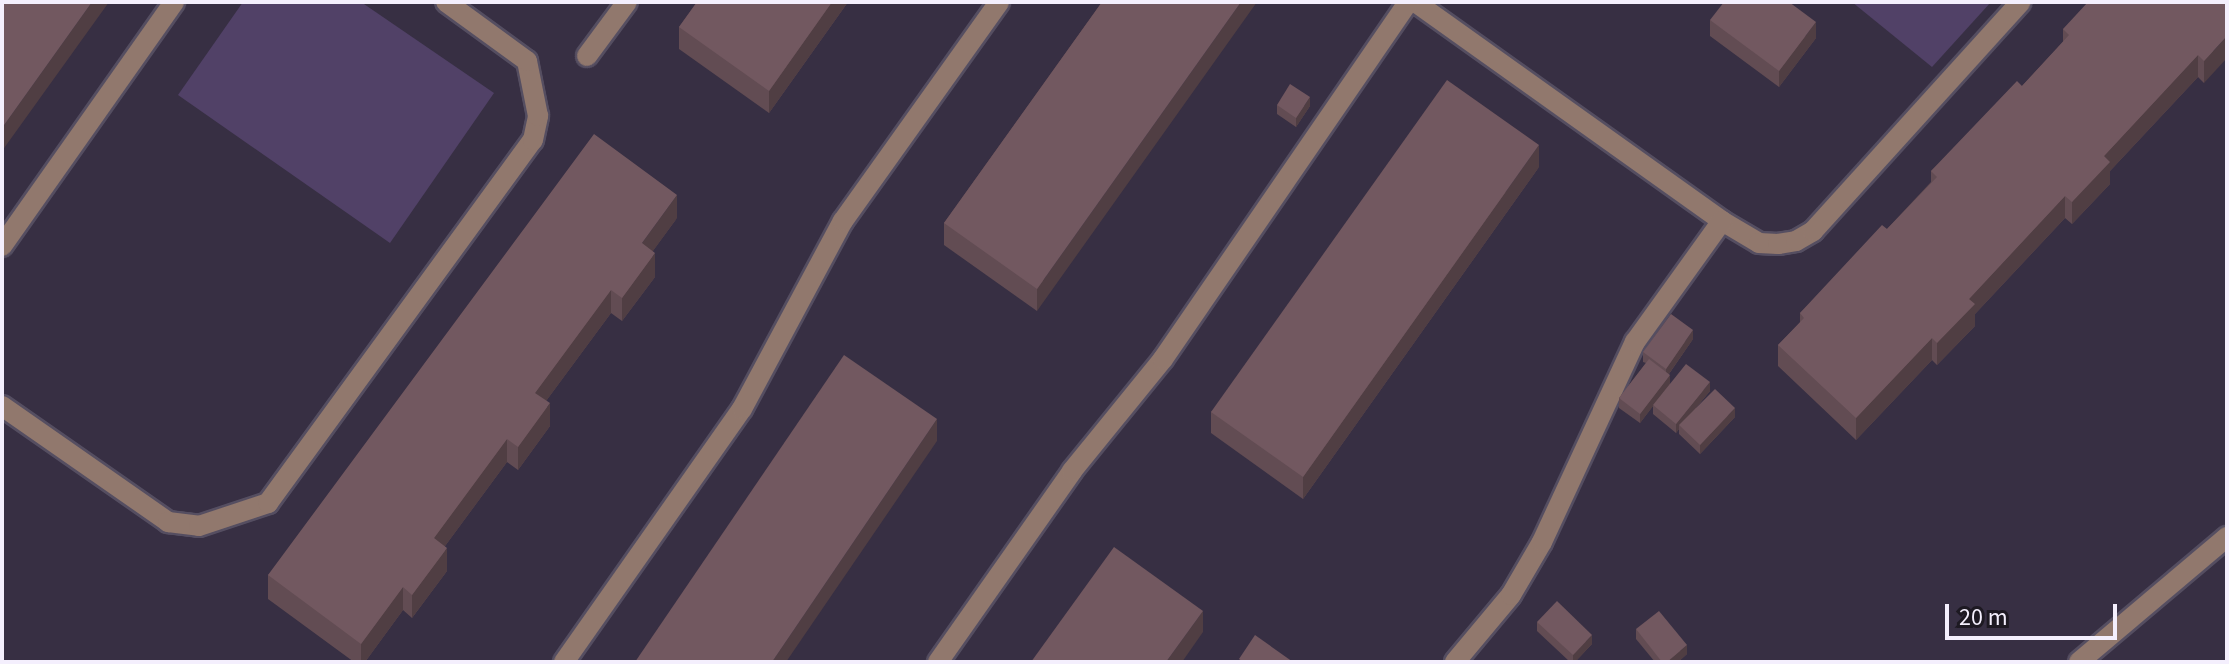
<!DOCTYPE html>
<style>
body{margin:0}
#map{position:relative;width:2229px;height:664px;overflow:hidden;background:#372f43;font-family:"Source Sans 3",sans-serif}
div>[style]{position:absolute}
.green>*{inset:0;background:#514167}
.roads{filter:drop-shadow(2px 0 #554e61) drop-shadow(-2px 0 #554e61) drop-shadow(0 2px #554e61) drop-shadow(0 -2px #554e61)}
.minor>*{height:20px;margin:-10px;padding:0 10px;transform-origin:10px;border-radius:10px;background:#91786d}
.wall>*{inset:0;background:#624c53}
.shaded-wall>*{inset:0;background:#503e43}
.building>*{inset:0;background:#725860}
span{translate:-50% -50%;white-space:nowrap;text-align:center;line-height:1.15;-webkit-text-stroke:8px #1d1922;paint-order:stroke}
.frame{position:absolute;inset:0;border:4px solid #f4effd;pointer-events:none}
.scale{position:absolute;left:1945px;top:604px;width:172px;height:36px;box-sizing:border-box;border:4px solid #f4effd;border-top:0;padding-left:10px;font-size:24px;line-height:28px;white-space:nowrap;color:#f4effd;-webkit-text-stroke:6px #1d1922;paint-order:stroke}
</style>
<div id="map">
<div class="green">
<div style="clip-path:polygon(243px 2px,361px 2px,494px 93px,390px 243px,178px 95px)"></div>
<div style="clip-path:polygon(1852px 2px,1991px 2px,1932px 67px)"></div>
</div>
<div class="roads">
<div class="minor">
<div style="left:1415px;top:2px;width:377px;rotate:35.5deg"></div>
<div style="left:1722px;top:221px;width:43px;rotate:30.7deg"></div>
<div style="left:1759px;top:243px;width:19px;rotate:3deg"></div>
<div style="left:1778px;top:244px;width:18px;rotate:-9deg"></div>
<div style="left:1796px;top:241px;width:20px;rotate:-30deg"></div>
<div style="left:1813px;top:231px;width:309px;rotate:-47.8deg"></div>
<div style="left:587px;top:56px;width:67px;rotate:-53.5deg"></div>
<div style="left:2px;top:246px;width:299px;rotate:-54.8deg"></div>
<div style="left:2px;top:406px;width:203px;rotate:34.9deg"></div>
<div style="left:168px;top:522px;width:31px;rotate:7deg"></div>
<div style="left:199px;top:526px;width:73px;rotate:-18.4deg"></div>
<div style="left:268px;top:503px;width:449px;rotate:-53.9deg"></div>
<div style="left:533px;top:140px;width:25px;rotate:-78deg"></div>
<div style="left:538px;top:116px;width:56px;rotate:-101.3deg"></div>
<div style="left:527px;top:61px;width:100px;rotate:-143.9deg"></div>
<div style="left:564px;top:662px;width:309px;rotate:-54.9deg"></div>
<div style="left:742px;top:409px;width:213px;rotate:-61.8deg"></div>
<div style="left:843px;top:221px;width:269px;rotate:-54.5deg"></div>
<div style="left:938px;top:662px;width:233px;rotate:-54.9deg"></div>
<div style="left:1072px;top:471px;width:144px;rotate:-50.9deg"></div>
<div style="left:1163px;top:359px;width:433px;rotate:-55.5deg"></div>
<div style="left:1455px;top:662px;width:87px;rotate:-50.1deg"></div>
<div style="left:1511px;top:595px;width:61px;rotate:-59.7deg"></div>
<div style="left:1542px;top:542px;width:221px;rotate:-65.1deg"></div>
<div style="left:1635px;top:342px;width:149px;rotate:-54.3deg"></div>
<div style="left:2079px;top:662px;width:194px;rotate:-40.2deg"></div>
</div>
</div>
<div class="wall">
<div style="clip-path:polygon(697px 2px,848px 2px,769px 113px,679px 49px,679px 27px)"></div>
<div style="clip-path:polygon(1102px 2px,1037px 311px,944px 245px,944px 223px)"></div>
<div style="clip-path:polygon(2227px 2px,2204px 83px,2198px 77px,2110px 171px,2110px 184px,2072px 224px,2065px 218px,1975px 314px,1975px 326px,1937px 365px,1932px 360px,1856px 440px,1778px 366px,1778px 345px,1800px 323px,1800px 313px,1887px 229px,1931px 182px,1931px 171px,2022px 86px,2063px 42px,2063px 29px)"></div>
<div style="clip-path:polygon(1710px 20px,1816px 38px,1779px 87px,1710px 36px)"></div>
<div style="clip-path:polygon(1277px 105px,1310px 106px,1296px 127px,1277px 114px)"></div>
<div style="clip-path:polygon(1539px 167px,1303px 499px,1211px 433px,1211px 412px)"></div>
<div style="clip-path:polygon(677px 218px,652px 252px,655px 277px,622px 321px,611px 313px,546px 401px,550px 426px,518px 470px,507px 462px,445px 546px,447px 571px,412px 618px,403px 610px,365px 662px,354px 662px,268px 599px,268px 575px)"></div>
<div style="clip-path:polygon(1693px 339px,1669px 374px,1670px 384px,1710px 391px,1696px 408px,1735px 417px,1700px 454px,1679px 434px,1679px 429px,1676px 433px,1653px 414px,1653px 406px,1640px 423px,1619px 408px,1619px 398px,1646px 363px,1643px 362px,1643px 352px)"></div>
<div style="clip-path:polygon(1537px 622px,1592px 644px,1575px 662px,1570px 662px,1537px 631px)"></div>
<div style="clip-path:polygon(1636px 629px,1687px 654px,1678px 662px,1655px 662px,1636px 639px)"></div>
</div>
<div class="shaded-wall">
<div style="clip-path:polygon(92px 2px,109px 2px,2px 151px,2px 128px)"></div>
<div style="clip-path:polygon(832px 2px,848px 2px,769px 113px,769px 91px)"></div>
<div style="clip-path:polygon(1241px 2px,1257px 2px,1037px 311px,1037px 289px)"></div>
<div style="clip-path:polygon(1816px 22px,1816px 38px,1779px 87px,1779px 71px)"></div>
<div style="clip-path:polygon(2227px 36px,2227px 58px,2204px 83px,2204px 61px)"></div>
<div style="clip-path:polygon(2198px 55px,2198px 77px,2110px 171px,2110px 184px,2072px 224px,2072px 202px,2104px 156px)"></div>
<div style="clip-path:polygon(1310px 97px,1310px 106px,1296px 127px,1296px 118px)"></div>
<div style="clip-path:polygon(1539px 145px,1539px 167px,1303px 499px,1303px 477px)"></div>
<div style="clip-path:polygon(677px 195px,677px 218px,642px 266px,642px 243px)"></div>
<div style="clip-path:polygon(2065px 196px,2065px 218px,1975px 314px,1975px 326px,1937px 365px,1937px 343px,1969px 299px)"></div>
<div style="clip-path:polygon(655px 253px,655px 277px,622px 321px,622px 298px)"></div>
<div style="clip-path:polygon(611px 290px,611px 313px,535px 416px,535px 393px)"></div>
<div style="clip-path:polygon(1693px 330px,1693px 339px,1666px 378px,1666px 369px)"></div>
<div style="clip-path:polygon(1932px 338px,1932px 360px,1856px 440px,1856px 418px)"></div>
<div style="clip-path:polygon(1670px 375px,1670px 384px,1640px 423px,1640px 414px)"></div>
<div style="clip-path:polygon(1710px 382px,1710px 391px,1681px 426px,1679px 425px,1679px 429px,1676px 433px,1676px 424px)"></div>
<div style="clip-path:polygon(550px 403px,550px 426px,518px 470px,518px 447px)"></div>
<div style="clip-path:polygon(1735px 408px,1735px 417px,1700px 454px,1700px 445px)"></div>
<div style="clip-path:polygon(937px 419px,937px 441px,786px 662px,772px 662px)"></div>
<div style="clip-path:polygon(507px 439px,507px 462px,434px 561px,434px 538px)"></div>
<div style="clip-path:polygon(447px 548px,447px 571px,412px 618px,412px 595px)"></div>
<div style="clip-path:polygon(403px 587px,403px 610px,365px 662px,361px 662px,361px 644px)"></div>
<div style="clip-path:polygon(1203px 611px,1203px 632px,1182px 662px,1166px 662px)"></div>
<div style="clip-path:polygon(1592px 635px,1592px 644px,1575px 662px,1573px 662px,1573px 655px)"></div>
<div style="clip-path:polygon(1687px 645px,1687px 654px,1678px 662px,1667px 662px)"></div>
</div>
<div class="building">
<div style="clip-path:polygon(2px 2px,92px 2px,2px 128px)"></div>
<div style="clip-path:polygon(697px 2px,832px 2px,769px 91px,679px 27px)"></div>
<div style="clip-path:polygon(1102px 2px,1241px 2px,1037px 289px,944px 223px)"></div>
<div style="clip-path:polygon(1724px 2px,1789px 2px,1816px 22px,1779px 71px,1710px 20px)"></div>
<div style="clip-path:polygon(2088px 2px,2227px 2px,2227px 36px,2204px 61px,2198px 55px,2104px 156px,2110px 162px,2072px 202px,2065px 196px,1969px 299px,1975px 304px,1937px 343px,1932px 338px,1856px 418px,1778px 345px,1804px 318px,1800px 313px,1882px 225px,1887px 229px,1937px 177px,1931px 171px,2017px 81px,2022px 86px,2069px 35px,2063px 29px)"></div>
<div style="clip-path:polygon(1447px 80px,1539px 145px,1303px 477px,1211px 412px)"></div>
<div style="clip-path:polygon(1290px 84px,1310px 97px,1296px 118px,1277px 105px)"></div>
<div style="clip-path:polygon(594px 134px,677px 195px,642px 243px,655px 253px,622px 298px,611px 290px,535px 393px,550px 403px,518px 447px,507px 439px,434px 538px,447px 548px,412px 595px,403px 587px,361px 644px,268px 575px)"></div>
<div style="clip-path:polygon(1671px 314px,1693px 330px,1666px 369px,1643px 352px)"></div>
<div style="clip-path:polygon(844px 355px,937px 419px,772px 662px,635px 662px)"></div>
<div style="clip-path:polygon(1649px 359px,1670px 375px,1640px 414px,1619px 398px)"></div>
<div style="clip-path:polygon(1686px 364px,1710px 382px,1676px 424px,1653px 405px)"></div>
<div style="clip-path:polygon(1715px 389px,1735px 408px,1700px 445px,1679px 425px)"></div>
<div style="clip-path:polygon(1114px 547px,1203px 611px,1166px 662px,1031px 662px)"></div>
<div style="clip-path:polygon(1557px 601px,1592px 635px,1573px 655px,1537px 622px)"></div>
<div style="clip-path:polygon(1659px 611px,1687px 645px,1667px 662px,1662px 662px,1636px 629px)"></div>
<div style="clip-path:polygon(1255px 635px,1293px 662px,1243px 662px,1239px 659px)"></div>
</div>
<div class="frame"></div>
<div class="scale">20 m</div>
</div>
